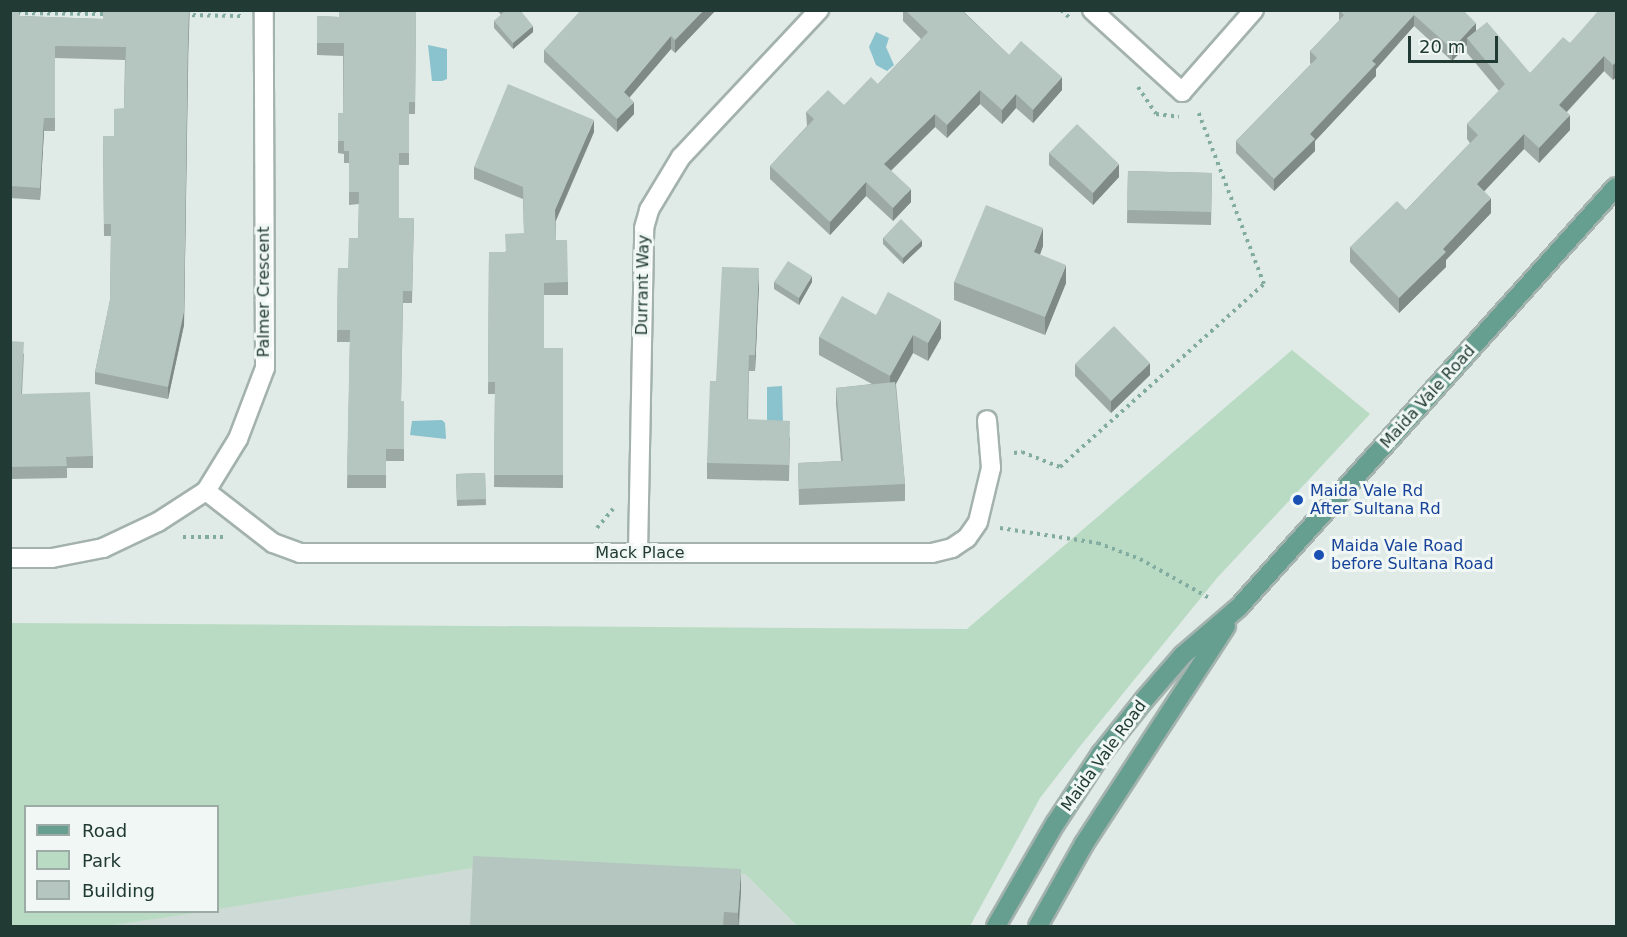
<!DOCTYPE html>
<style>
body{margin:0}
#map{position:relative;width:1627px;height:937px;overflow:hidden;background:#e0eae6;font-family:"DejaVu Sans",sans-serif}
div>[style]{position:absolute}
.built>*{inset:0;background:#cedad5}
.green>*{inset:0;background:#b9dbc3}
.water>*{inset:0;background:#8ac2cd}
.path>*{height:4px;margin-top:-2px;transform-origin:0;background:repeating-linear-gradient(90deg,#82aca0 0 3px,transparent 0 7.5px)}
.roads{filter:drop-shadow(2px 0 #a3b2ad) drop-shadow(-2px 0 #a3b2ad) drop-shadow(0 2px #a3b2ad) drop-shadow(0 -2px #a3b2ad)}
.minor>*{height:18px;margin:-9px;padding:0 9px;transform-origin:9px;border-radius:9px;background:#fff}
.major>*{height:18px;margin:-9px;padding:0 9px;transform-origin:9px;border-radius:9px;background:#669e90}
.wall>*{inset:0;background:#9ca9a4}
.shaded-wall>*{inset:0;background:#7f8a86}
.building>*{inset:0;background:#b5c5bf}
.dots>*{width:16px;height:16px;translate:-50% -50%;box-sizing:border-box;border:3px solid #f0f7f4;border-radius:50%}
span{translate:-50% -50%;white-space:nowrap;text-align:center;line-height:1.15;-webkit-text-stroke:6px #f0f7f4;paint-order:stroke}
.street-label{font-size:16px;color:#213a33}
.transit-label{font-size:16px;color:#164399}
.left{translate:0 -50%;text-align:left}
.frame{position:absolute;inset:0;border:12px solid #213a33;pointer-events:none}
.legend{position:absolute;left:24px;top:805px;width:195px;height:108px;box-sizing:border-box;background:#f0f7f4;border:2px solid #9daba7;margin:0;padding:8px 10px;list-style:none;font-size:18px;color:#213a33}
.legend li{display:flex;align-items:center;gap:12px;height:30px}
.legend b{width:30px;border:2px solid #9daba7}
.scale{position:absolute;left:1408px;top:36px;width:90px;height:27px;box-sizing:border-box;border:3px solid #213a33;border-top:0;padding-left:8px;font-size:18px;line-height:21px;white-space:nowrap;color:#213a33;-webkit-text-stroke:4px #f0f7f4;paint-order:stroke}
</style>
<div id="map">
<div class="built">
<div style="clip-path:polygon(486px 866px,745px 874px,797px 926px,108px 926px)"></div>
</div>
<div class="green">
<div style="clip-path:polygon(1292px 350px,1370px 414px,1217px 578px,1081px 745px,1040px 798px,970px 926px,797px 926px,745px 874px,486px 866px,218px 909px,218px 806px,26px 806px,26px 912px,201px 912px,108px 926px,11px 926px,11px 623px,967px 629px)"></div>
</div>
<div class="water">
<div style="clip-path:polygon(876px 32px,889px 38px,886px 47px,894px 65px,887px 71px,876px 65px,869px 47px)"></div>
<div style="clip-path:polygon(428px 45px,447px 49px,447px 79px,442px 81px,432px 81px)"></div>
<div style="clip-path:polygon(782px 386px,783px 424px,767px 424px,767px 387px)"></div>
<div style="clip-path:polygon(442px 420px,445px 423px,446px 439px,410px 435px,412px 421px)"></div>
</div>
<div class="path">
<div style="left:1061px;top:10px;width:12px;rotate:42deg"></div>
<div style="left:10px;top:13px;width:96px;rotate:0.6deg"></div>
<div style="left:185px;top:15px;width:56px;rotate:1deg"></div>
<div style="left:1138px;top:87px;width:32px;rotate:56deg"></div>
<div style="left:1156px;top:114px;width:23px;rotate:7deg"></div>
<div style="left:1014px;top:453px;width:8px;rotate:-7deg"></div>
<div style="left:1022px;top:452px;width:41px;rotate:21.5deg"></div>
<div style="left:1060px;top:467px;width:274px;rotate:-41.9deg"></div>
<div style="left:1264px;top:284px;width:185px;rotate:-110.9deg"></div>
<div style="left:597px;top:528px;width:25px;rotate:-50deg"></div>
<div style="left:1000px;top:528px;width:99px;rotate:8.7deg"></div>
<div style="left:1098px;top:543px;width:45px;rotate:20.9deg"></div>
<div style="left:1140px;top:559px;width:81px;rotate:29.4deg"></div>
<div style="left:183px;top:537px;width:40px"></div>
</div>
<div class="roads">
<div class="minor">
<div style="left:1092px;top:10px;width:122px;rotate:42.3deg"></div>
<div style="left:1182px;top:92px;width:109px;rotate:-48.7deg"></div>
<div style="left:206px;top:491px;width:85px;rotate:37.8deg"></div>
<div style="left:273px;top:543px;width:29px;rotate:20deg"></div>
<div style="left:300px;top:553px;width:632px"></div>
<div style="left:932px;top:553px;width:21px;rotate:-14deg"></div>
<div style="left:952px;top:548px;width:18px;rotate:-34deg"></div>
<div style="left:967px;top:538px;width:19px;rotate:-55deg"></div>
<div style="left:978px;top:522px;width:56px;rotate:-76.5deg"></div>
<div style="left:991px;top:468px;width:48px;rotate:-94.8deg"></div>
<div style="left:638px;top:553px;width:325px;rotate:-88.9deg"></div>
<div style="left:644px;top:228px;width:19px;rotate:-74deg"></div>
<div style="left:649px;top:210px;width:62px;rotate:-58.9deg"></div>
<div style="left:681px;top:157px;width:202px;rotate:-46.8deg"></div>
<div style="left:10px;top:558px;width:42px"></div>
<div style="left:52px;top:558px;width:52px;rotate:-11.1deg"></div>
<div style="left:103px;top:548px;width:61px;rotate:-25.3deg"></div>
<div style="left:158px;top:522px;width:57px;rotate:-32.9deg"></div>
<div style="left:206px;top:491px;width:61px;rotate:-58.4deg"></div>
<div style="left:238px;top:439px;width:76px;rotate:-69.2deg"></div>
<div style="left:265px;top:368px;width:358px;rotate:-90.2deg"></div>
</div>
<div class="major">
<div style="left:996px;top:926px;width:118px;rotate:-60deg"></div>
<div style="left:1055px;top:824px;width:84px;rotate:-56.7deg"></div>
<div style="left:1101px;top:754px;width:69px;rotate:-51.5deg"></div>
<div style="left:1144px;top:700px;width:60px;rotate:-49.1deg"></div>
<div style="left:1183px;top:655px;width:74px;rotate:-40.6deg"></div>
<div style="left:1239px;top:607px;width:564px;rotate:-48.09deg"></div>
<div style="left:1038px;top:926px;width:94px;rotate:-60.7deg"></div>
<div style="left:1084px;top:844px;width:260px;rotate:-56.9deg"></div>
</div>
</div>
<div class="wall">
<div style="clip-path:polygon(10px 10px,20px 16px,103px 19px,103px 10px,190px 10px,188px 54px,184px 325px,168px 399px,95px 384px,95px 372px,110px 300px,111px 236px,104px 236px,103px 136px,114px 136px,124px 108px,125px 60px,55px 58px,55px 131px,44px 131px,40px 200px,10px 198px)"></div>
<div style="clip-path:polygon(416px 10px,415px 114px,409px 114px,409px 165px,399px 165px,399px 218px,414px 218px,412px 303px,403px 303px,401px 401px,404px 401px,404px 461px,386px 461px,386px 488px,347px 488px,350px 342px,337px 342px,338px 268px,348px 268px,358px 238px,359px 204px,349px 205px,349px 163px,344px 163px,344px 154px,338px 153px,338px 113px,343px 113px,343px 56px,317px 55px,317px 16px,339px 17px)"></div>
<div style="clip-path:polygon(497px 10px,520px 10px,533px 32px,513px 49px,494px 28px,494px 21px,501px 15px)"></div>
<div style="clip-path:polygon(716px 10px,675px 53px,671px 49px,629px 97px,634px 114px,617px 132px,544px 62px,544px 50px)"></div>
<div style="clip-path:polygon(903px 10px,962px 10px,1009px 55px,1062px 90px,1033px 123px,1016px 108px,1002px 124px,980px 104px,947px 138px,935px 127px,891px 171px,911px 202px,893px 221px,866px 196px,830px 235px,770px 179px,770px 166px,807px 126px,806px 112px,844px 105px,878px 84px,921px 39px,903px 21px)"></div>
<div style="clip-path:polygon(1339px 10px,1463px 10px,1476px 30px,1530px 73px,1570px 43px,1617px 10px,1617px 76px,1613px 80px,1604px 71px,1567px 112px,1570px 130px,1539px 163px,1524px 149px,1484px 191px,1491px 213px,1446px 260px,1446px 267px,1399px 313px,1350px 262px,1350px 247px,1406px 210px,1470px 143px,1467px 139px,1467px 124px,1499px 91px,1467px 53px,1467px 45px,1452px 61px,1414px 26px,1376px 69px,1376px 76px,1315px 141px,1315px 151px,1274px 191px,1236px 153px,1236px 141px,1311px 64px,1310px 63px,1310px 51px,1339px 21px)"></div>
<div style="clip-path:polygon(594px 132px,556px 221px,556px 240px,568px 282px,568px 295px,544px 295px,544px 348px,563px 348px,563px 488px,494px 487px,495px 394px,488px 394px,489px 252px,505px 252px,524px 233px,523px 199px,474px 179px,474px 167px)"></div>
<div style="clip-path:polygon(1049px 153px,1119px 177px,1093px 205px,1049px 165px)"></div>
<div style="clip-path:polygon(1128px 171px,1212px 173px,1211px 225px,1127px 223px)"></div>
<div style="clip-path:polygon(883px 238px,922px 246px,903px 264px,883px 244px)"></div>
<div style="clip-path:polygon(1043px 246px,1040px 255px,1066px 283px,1045px 335px,954px 300px,954px 282px)"></div>
<div style="clip-path:polygon(774px 282px,812px 282px,799px 305px,774px 289px)"></div>
<div style="clip-path:polygon(759px 284px,755px 371px,749px 371px,748px 419px,790px 437px,789px 481px,707px 479px,707px 463px,716px 381px)"></div>
<div style="clip-path:polygon(876px 315px,941px 338px,928px 361px,913px 353px,896px 384px,905px 484px,905px 501px,799px 505px,798px 463px,841px 461px,836px 404px,836px 388px,872px 384px,819px 355px,819px 337px)"></div>
<div style="clip-path:polygon(10px 341px,24px 354px,22px 394px,93px 456px,93px 468px,67px 468px,67px 478px,10px 479px)"></div>
<div style="clip-path:polygon(1075px 364px,1150px 375px,1111px 413px,1075px 376px)"></div>
<div style="clip-path:polygon(485px 473px,486px 505px,457px 506px,456px 474px)"></div>
<div style="clip-path:polygon(741px 891px,739px 927px,470px 927px)"></div>
</div>
<div class="shaded-wall">
<div style="clip-path:polygon(189px 10px,184px 325px,168px 399px,168px 387px)"></div>
<div style="clip-path:polygon(704px 10px,716px 10px,675px 53px,675px 40px)"></div>
<div style="clip-path:polygon(1414px 15px,1414px 26px,1376px 69px,1376px 76px,1315px 141px,1315px 151px,1274px 191px,1274px 179px,1310px 134px,1372px 61px)"></div>
<div style="clip-path:polygon(1476px 23px,1476px 35px,1467px 38px,1467px 45px,1452px 61px,1452px 49px)"></div>
<div style="clip-path:polygon(533px 26px,533px 32px,513px 49px,513px 43px)"></div>
<div style="clip-path:polygon(671px 36px,671px 49px,624px 104px,624px 92px)"></div>
<div style="clip-path:polygon(1604px 56px,1604px 71px,1559px 120px,1559px 105px)"></div>
<div style="clip-path:polygon(1617px 61px,1617px 76px,1613px 80px,1613px 65px)"></div>
<div style="clip-path:polygon(1062px 77px,1062px 90px,1033px 123px,1033px 110px)"></div>
<div style="clip-path:polygon(980px 90px,980px 104px,947px 138px,947px 125px)"></div>
<div style="clip-path:polygon(1016px 94px,1016px 108px,1002px 124px,1002px 110px)"></div>
<div style="clip-path:polygon(634px 102px,634px 114px,617px 132px,617px 119px)"></div>
<div style="clip-path:polygon(935px 114px,935px 127px,884px 177px,884px 164px)"></div>
<div style="clip-path:polygon(1570px 115px,1570px 130px,1539px 163px,1539px 148px)"></div>
<div style="clip-path:polygon(44px 118px,44px 131px,40px 200px,40px 188px)"></div>
<div style="clip-path:polygon(594px 120px,594px 132px,555px 222px,555px 210px)"></div>
<div style="clip-path:polygon(1524px 134px,1524px 149px,1477px 199px,1477px 184px)"></div>
<div style="clip-path:polygon(1119px 164px,1119px 177px,1093px 205px,1093px 193px)"></div>
<div style="clip-path:polygon(866px 182px,866px 196px,830px 235px,830px 222px)"></div>
<div style="clip-path:polygon(911px 189px,911px 202px,893px 221px,893px 208px)"></div>
<div style="clip-path:polygon(1491px 198px,1491px 213px,1446px 260px,1446px 267px,1399px 313px,1399px 298px,1443px 249px)"></div>
<div style="clip-path:polygon(1043px 228px,1043px 246px,1034px 270px,1034px 252px)"></div>
<div style="clip-path:polygon(922px 240px,922px 246px,903px 264px,903px 258px)"></div>
<div style="clip-path:polygon(1066px 265px,1066px 283px,1045px 335px,1045px 317px)"></div>
<div style="clip-path:polygon(759px 268px,759px 284px,755px 371px,755px 355px)"></div>
<div style="clip-path:polygon(812px 276px,812px 282px,799px 305px,799px 298px)"></div>
<div style="clip-path:polygon(941px 320px,941px 338px,928px 361px,928px 343px)"></div>
<div style="clip-path:polygon(913px 335px,913px 353px,890px 394px,890px 376px)"></div>
<div style="clip-path:polygon(1150px 363px,1150px 375px,1111px 413px,1111px 401px)"></div>
<div style="clip-path:polygon(741px 869px,741px 891px,738px 927px,738px 913px)"></div>
</div>
<div class="building">
<div style="clip-path:polygon(10px 10px,19px 10px,19px 16px,103px 19px,103px 10px,189px 10px,188px 42px,184px 312px,168px 387px,95px 372px,110px 300px,111px 224px,104px 224px,103px 136px,114px 136px,114px 109px,124px 108px,126px 47px,55px 46px,55px 118px,44px 118px,40px 188px,10px 186px)"></div>
<div style="clip-path:polygon(339px 10px,416px 10px,415px 102px,409px 102px,409px 153px,399px 153px,399px 218px,414px 218px,412px 291px,403px 291px,401px 401px,404px 401px,404px 449px,386px 449px,386px 475px,347px 475px,350px 330px,337px 330px,338px 268px,348px 268px,349px 238px,358px 238px,359px 192px,349px 192px,349px 151px,344px 151px,344px 141px,338px 141px,338px 113px,343px 113px,344px 43px,317px 43px,317px 16px,339px 17px)"></div>
<div style="clip-path:polygon(506px 10px,520px 10px,533px 26px,513px 43px,494px 21px)"></div>
<div style="clip-path:polygon(581px 10px,704px 10px,675px 40px,671px 36px,624px 92px,634px 102px,617px 119px,544px 50px)"></div>
<div style="clip-path:polygon(905px 10px,961px 10px,1009px 55px,1021px 41px,1062px 77px,1033px 110px,1016px 94px,1002px 110px,980px 90px,947px 125px,935px 114px,884px 164px,911px 189px,893px 208px,866px 182px,830px 222px,770px 166px,814px 119px,806px 112px,828px 90px,844px 105px,871px 77px,878px 84px,928px 32px)"></div>
<div style="clip-path:polygon(1339px 10px,1463px 10px,1476px 23px,1452px 49px,1414px 15px,1372px 61px,1376px 64px,1310px 134px,1315px 139px,1274px 179px,1236px 141px,1317px 58px,1310px 51px,1344px 15px)"></div>
<div style="clip-path:polygon(1599px 10px,1617px 10px,1617px 61px,1613px 65px,1604px 56px,1559px 105px,1570px 115px,1539px 148px,1524px 134px,1477px 184px,1491px 198px,1443px 249px,1446px 252px,1399px 298px,1350px 247px,1397px 201px,1406px 210px,1478px 135px,1467px 124px,1505px 84px,1467px 38px,1487px 22px,1530px 73px,1563px 37px,1570px 43px)"></div>
<div style="clip-path:polygon(508px 84px,594px 120px,555px 210px,556px 240px,567px 240px,568px 282px,544px 283px,544px 348px,563px 348px,563px 475px,494px 475px,495px 382px,488px 382px,489px 252px,506px 252px,505px 234px,524px 233px,523px 187px,474px 167px)"></div>
<div style="clip-path:polygon(1077px 124px,1119px 164px,1093px 193px,1049px 153px)"></div>
<div style="clip-path:polygon(1128px 171px,1212px 173px,1211px 212px,1127px 210px)"></div>
<div style="clip-path:polygon(986px 205px,1043px 228px,1034px 252px,1066px 265px,1045px 317px,954px 282px)"></div>
<div style="clip-path:polygon(901px 219px,922px 240px,903px 258px,883px 238px)"></div>
<div style="clip-path:polygon(788px 261px,812px 276px,799px 298px,774px 282px)"></div>
<div style="clip-path:polygon(722px 267px,759px 268px,755px 355px,749px 355px,747px 419px,790px 421px,789px 465px,707px 463px,710px 381px,716px 381px)"></div>
<div style="clip-path:polygon(888px 292px,941px 320px,928px 343px,913px 335px,890px 376px,819px 337px,842px 296px,876px 315px)"></div>
<div style="clip-path:polygon(1114px 326px,1150px 363px,1111px 401px,1075px 364px)"></div>
<div style="clip-path:polygon(10px 341px,24px 342px,21px 394px,90px 392px,93px 456px,66px 457px,67px 466px,10px 467px)"></div>
<div style="clip-path:polygon(895px 382px,905px 484px,799px 489px,798px 463px,843px 461px,836px 388px)"></div>
<div style="clip-path:polygon(485px 473px,486px 499px,457px 500px,456px 474px)"></div>
<div style="clip-path:polygon(473px 856px,741px 869px,738px 913px,724px 912px,723px 927px,470px 927px)"></div>
</div>
<div class="dots">
<div style="left:1298px;top:500px;background:#1a4fb4"></div>
<div style="left:1319px;top:555px;background:#1a4fb4"></div>
</div>
<div class="street-label">
<span style="left:643px;top:285px;rotate:-89deg">Durrant Way</span>
<span style="left:264px;top:292px;rotate:-90deg">Palmer Crescent</span>
<span style="left:1428px;top:397px;rotate:-48deg">Maida Vale Road</span>
<span style="left:640px;top:553px">Mack Place</span>
<span style="left:1104px;top:756px;rotate:-54deg">Maida Vale Road</span>
</div>
<div class="transit-label">
<span class="left" style="left:1310px;top:500px">Maida Vale Rd<br>After Sultana Rd</span>
<span class="left" style="left:1331px;top:555px">Maida Vale Road<br>before Sultana Road</span>
</div>
<div class="frame"></div>
<ul class="legend">
<li><b style="height:8px;background:#669e90"></b>Road</li>
<li><b style="height:16px;background:#b9dbc3"></b>Park</li>
<li><b style="height:16px;background:#b5c5bf"></b>Building</li>
</ul>
<div class="scale">20 m</div>
</div>
